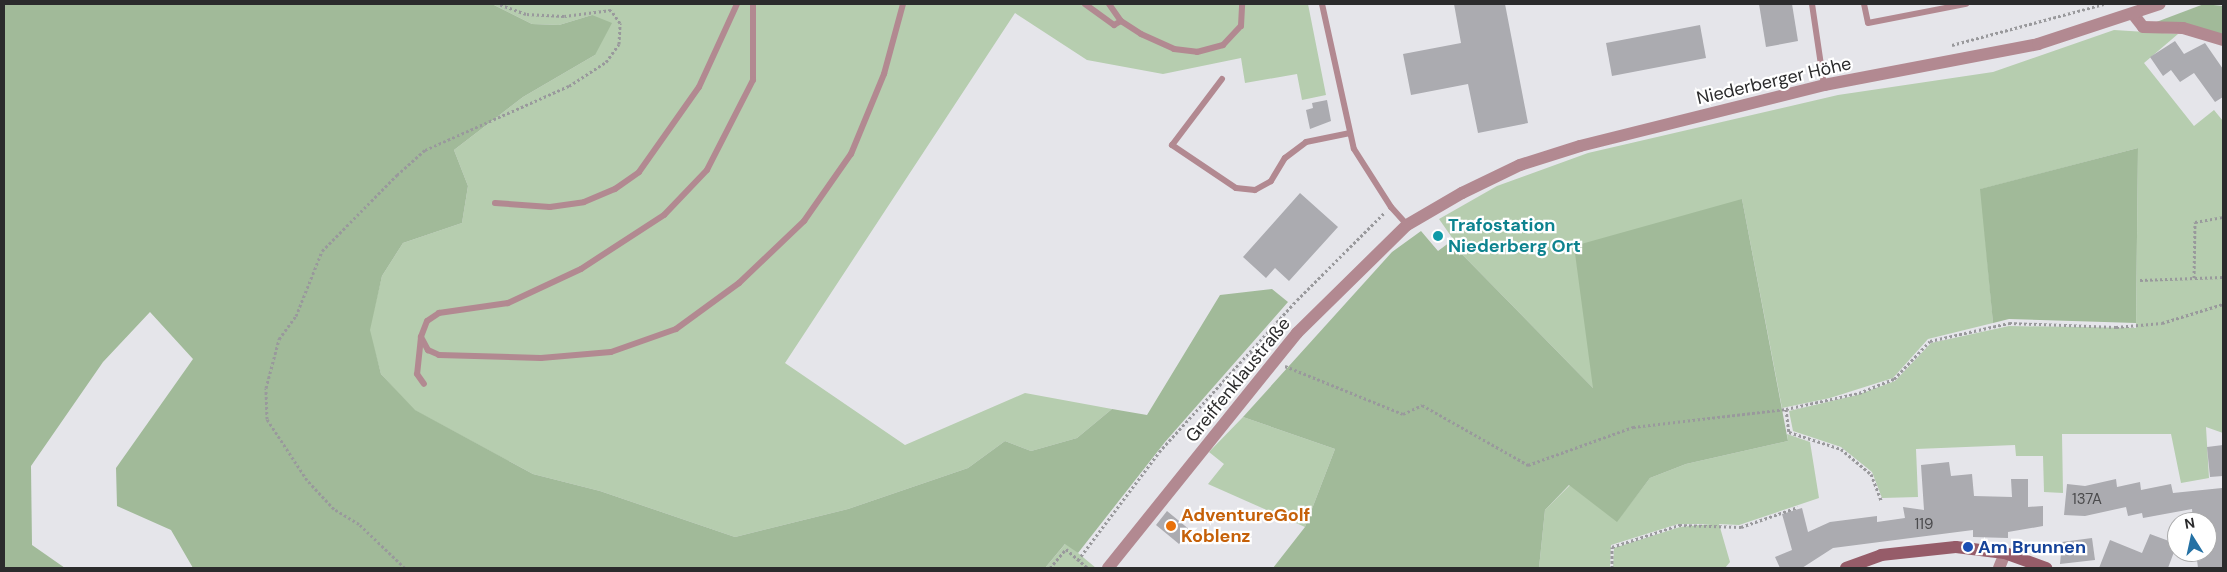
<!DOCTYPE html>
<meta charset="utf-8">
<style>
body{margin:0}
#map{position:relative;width:2227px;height:572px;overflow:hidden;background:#e5e5ea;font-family:"DM Sans",sans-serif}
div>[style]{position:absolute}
.green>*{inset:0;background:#b6cdaf}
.forest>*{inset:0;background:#a1ba99}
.building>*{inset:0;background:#ababb0}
.path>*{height:3px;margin-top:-1.5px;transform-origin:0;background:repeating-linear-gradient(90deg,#99999c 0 2.5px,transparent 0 5px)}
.service>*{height:6px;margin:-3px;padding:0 3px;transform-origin:3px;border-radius:3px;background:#b28991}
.minor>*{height:12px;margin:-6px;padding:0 6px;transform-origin:6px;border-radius:6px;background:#b28991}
.secondary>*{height:12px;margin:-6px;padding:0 6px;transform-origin:6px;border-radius:6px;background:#965c69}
.dots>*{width:14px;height:14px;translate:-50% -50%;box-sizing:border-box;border:2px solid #fff;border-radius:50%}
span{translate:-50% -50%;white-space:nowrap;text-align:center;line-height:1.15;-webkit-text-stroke:4.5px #fff;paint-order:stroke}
.number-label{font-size:15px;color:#4b4b4d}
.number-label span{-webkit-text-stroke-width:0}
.street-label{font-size:18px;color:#2b2b2c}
.culture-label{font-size:18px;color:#0d838f;font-weight:700}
.left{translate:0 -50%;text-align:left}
.food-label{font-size:18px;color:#c56008;font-weight:700}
.transit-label{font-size:18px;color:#164399;font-weight:700}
.frame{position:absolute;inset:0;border:5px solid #2b2b2c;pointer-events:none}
.north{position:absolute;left:2167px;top:512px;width:50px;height:50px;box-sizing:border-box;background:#fff;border:1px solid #aaaaab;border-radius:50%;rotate:350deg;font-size:14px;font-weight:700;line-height:20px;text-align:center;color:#2b2b2c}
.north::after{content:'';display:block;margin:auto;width:18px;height:22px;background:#2471a4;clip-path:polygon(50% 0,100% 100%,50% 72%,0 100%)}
</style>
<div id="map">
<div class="green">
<div style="clip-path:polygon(492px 4px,1308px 4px,1326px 95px,1302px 100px,1297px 74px,1245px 83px,1241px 58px,1163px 74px,1087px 60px,1015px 13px,785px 363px,905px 445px,1025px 393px,1112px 409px,1077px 438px,1031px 451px,1005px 441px,968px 468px,848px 509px,735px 537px,600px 491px,533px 474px,414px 410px,381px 374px,369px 330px,382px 276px,403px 243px,462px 223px,468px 186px,454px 150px,523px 97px,595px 55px,592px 15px,559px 25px,532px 24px)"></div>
<div style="clip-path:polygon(2114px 30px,2178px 34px,2144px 63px,2194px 126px,2214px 110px,2223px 121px,2223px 433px,2206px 427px,2209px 478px,2181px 483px,2171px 434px,2062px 434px,2063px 493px,2044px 492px,2043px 456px,2016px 456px,2015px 445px,1916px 449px,1918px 497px,1882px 498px,1872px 472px,1841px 447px,1793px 431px,1789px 411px,1857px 395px,1895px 381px,1931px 343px,2009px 326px,2136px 328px,2138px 148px,1981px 189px,1993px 323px,1928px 339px,1893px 378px,1830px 398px,1782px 408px,1742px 199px,1593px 388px,1450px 242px,1453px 239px,1439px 219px,1497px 186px,1588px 153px,1838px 95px,1993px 72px)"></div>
<div style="clip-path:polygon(1243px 417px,1335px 449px,1305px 527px,1208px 484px,1224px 464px,1209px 452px)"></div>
<div style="clip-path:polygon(1787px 434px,1810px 442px,1819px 498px,1739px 525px,1719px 524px,1730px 562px,1725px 568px,1613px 568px,1614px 548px,1680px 527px,1711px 524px,1678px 524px,1611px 545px,1610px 568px,1539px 568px,1545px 510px,1570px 485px,1617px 521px,1650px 478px,1686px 464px,1788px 441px)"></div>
<div style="clip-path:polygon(1066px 543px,1096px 568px,1045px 568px)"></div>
</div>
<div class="forest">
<div style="clip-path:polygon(4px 4px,492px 4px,532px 24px,559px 25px,592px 15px,612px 23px,595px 55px,523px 97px,454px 150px,468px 186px,462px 223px,403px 243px,382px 276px,370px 330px,381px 374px,415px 410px,533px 474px,600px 491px,735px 537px,848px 509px,968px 468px,1005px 441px,1031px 451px,1077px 438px,1112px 409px,1147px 415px,1220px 295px,1272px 289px,1288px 302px,1165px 442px,1078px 553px,1065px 544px,1045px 568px,193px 568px,171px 530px,117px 506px,116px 468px,193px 359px,150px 312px,103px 362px,31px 466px,32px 545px,65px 568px,4px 568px)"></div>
<div style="clip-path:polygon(2204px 4px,2223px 6px,2223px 37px,2151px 24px)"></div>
<div style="clip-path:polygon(2138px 148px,2136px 323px,2009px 319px,1993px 323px,1980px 189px)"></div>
<div style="clip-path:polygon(1742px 199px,1788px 441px,1686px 464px,1650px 478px,1617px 522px,1569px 485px,1545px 510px,1539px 568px,1273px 568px,1305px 527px,1335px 449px,1243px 417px,1392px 252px,1421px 231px,1438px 251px,1450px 242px,1593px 388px,1574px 246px)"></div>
</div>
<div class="building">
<div style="clip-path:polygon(1454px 4px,1505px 4px,1528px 123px,1478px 133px,1468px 84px,1411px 95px,1403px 54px,1461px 43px)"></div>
<div style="clip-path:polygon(1759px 4px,1792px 4px,1798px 41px,1766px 47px)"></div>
<div style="clip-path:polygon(1700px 25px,1706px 58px,1612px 76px,1606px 43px)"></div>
<div style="clip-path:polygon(2175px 41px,2184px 54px,2205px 43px,2223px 69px,2223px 97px,2215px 102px,2194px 73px,2180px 82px,2171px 70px,2163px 76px,2150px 57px)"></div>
<div style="clip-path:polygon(1327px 100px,1331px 121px,1310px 129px,1306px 110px,1313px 108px,1312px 103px)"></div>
<div style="clip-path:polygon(1300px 193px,1338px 227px,1289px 281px,1275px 268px,1266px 278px,1243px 257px)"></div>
<div style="clip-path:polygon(2223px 445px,2223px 476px,2210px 477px,2207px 447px)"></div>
<div style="clip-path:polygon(1949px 462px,1951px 476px,1972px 474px,1974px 496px,2012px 497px,2011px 479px,2028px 479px,2028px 507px,2043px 506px,2043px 526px,2008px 532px,2008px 538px,1973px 537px,1973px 530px,1833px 548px,1802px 568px,1780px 568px,1775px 557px,1792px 550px,1782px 514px,1802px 508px,1808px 532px,1830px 522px,1877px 516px,1877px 522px,1905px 518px,1903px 507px,1924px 510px,1921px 465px)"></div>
<div style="clip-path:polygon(2116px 479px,2117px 487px,2140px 482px,2141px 490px,2171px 484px,2173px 493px,2222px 488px,2223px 568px,2198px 568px,2196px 552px,2207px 552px,2207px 522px,2193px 522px,2192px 509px,2143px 518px,2142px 513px,2128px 516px,2126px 507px,2085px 516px,2064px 515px,2067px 484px,2085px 486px)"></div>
<div style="clip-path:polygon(1167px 511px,1190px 530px,1179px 544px,1156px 525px)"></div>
<div style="clip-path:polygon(2150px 534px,2177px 544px,2168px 568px,2099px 568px,2110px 540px,2142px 553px)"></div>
<div style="clip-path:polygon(2092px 538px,2095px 560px,2060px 564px,2062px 542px)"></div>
</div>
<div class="path">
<div style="left:1952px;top:45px;width:157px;rotate:-15.1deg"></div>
<div style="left:2194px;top:278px;width:56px;rotate:-89deg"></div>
<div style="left:2195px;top:222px;width:28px;rotate:-10deg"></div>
<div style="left:2140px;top:280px;width:83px;rotate:-2.1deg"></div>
<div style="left:1250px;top:352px;width:12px;rotate:24deg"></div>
<div style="left:1285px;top:366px;width:127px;rotate:22.1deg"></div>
<div style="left:1403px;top:414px;width:21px;rotate:-25deg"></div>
<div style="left:1422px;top:405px;width:122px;rotate:29.5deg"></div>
<div style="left:1528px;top:465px;width:112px;rotate:-19.9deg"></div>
<div style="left:1633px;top:427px;width:154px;rotate:-6.7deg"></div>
<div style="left:1786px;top:409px;width:23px;rotate:83deg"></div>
<div style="left:1789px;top:432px;width:55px;rotate:18.1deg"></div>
<div style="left:1841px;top:449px;width:39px;rotate:40deg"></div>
<div style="left:1871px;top:474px;width:28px;rotate:69deg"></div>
<div style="left:1786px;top:409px;width:75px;rotate:-12.4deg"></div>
<div style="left:1859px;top:393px;width:38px;rotate:-22deg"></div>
<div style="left:1894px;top:379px;width:52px;rotate:-46.5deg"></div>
<div style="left:1930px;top:341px;width:81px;rotate:-12.8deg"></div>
<div style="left:2009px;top:323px;width:107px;rotate:2.1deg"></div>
<div style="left:2116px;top:327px;width:46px;rotate:-5deg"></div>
<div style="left:2162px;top:323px;width:64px;rotate:-17.3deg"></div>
<div style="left:1078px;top:560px;width:135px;rotate:-53.1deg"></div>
<div style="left:1159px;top:452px;width:205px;rotate:-47.8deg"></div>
<div style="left:1297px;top:300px;width:124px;rotate:-45deg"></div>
<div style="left:405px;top:568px;width:64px;rotate:-136.3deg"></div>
<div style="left:359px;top:524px;width:29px;rotate:-149deg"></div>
<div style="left:334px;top:509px;width:40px;rotate:-133deg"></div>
<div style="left:307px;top:480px;width:73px;rotate:-123.3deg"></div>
<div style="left:267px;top:419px;width:31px;rotate:-92deg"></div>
<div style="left:266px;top:388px;width:51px;rotate:-75.1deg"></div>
<div style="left:279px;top:339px;width:29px;rotate:-54deg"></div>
<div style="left:296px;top:316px;width:70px;rotate:-68.2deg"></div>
<div style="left:322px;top:251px;width:107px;rotate:-45.4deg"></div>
<div style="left:397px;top:175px;width:38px;rotate:-42deg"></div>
<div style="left:425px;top:150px;width:158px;rotate:-24deg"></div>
<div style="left:569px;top:86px;width:44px;rotate:-33deg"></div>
<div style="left:606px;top:62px;width:22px;rotate:-54deg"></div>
<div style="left:619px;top:44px;width:21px;rotate:-87deg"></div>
<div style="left:620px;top:23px;width:16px;rotate:-125deg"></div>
<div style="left:611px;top:10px;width:47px;rotate:172.7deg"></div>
<div style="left:564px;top:16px;width:38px;rotate:-177deg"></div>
<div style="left:526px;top:14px;width:29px;rotate:-160deg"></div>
<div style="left:1050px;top:568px;width:25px;rotate:-50deg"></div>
<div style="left:1066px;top:549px;width:29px;rotate:41deg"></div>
<div style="left:1612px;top:568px;width:21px;rotate:-90deg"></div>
<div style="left:1612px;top:547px;width:71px;rotate:-18.2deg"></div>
<div style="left:1679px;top:525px;width:62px;rotate:1.8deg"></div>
<div style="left:1741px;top:527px;width:60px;rotate:-19.3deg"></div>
</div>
<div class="service">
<div style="left:753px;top:4px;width:76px;rotate:90deg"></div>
<div style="left:753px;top:80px;width:101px;rotate:117.1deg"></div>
<div style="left:707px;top:170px;width:62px;rotate:133.7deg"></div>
<div style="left:664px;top:215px;width:99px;rotate:147deg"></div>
<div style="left:581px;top:269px;width:81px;rotate:155deg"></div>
<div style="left:508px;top:303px;width:70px;rotate:171.8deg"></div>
<div style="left:439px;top:313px;width:14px;rotate:146deg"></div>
<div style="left:427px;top:321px;width:17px;rotate:111deg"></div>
<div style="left:421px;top:337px;width:15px;rotate:62deg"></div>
<div style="left:428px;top:350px;width:12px;rotate:24deg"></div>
<div style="left:439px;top:355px;width:102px;rotate:1.7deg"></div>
<div style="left:541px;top:358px;width:70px;rotate:-4.9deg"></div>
<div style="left:611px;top:352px;width:69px;rotate:-19.5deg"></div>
<div style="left:676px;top:329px;width:78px;rotate:-36.1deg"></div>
<div style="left:739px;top:283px;width:90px;rotate:-43.6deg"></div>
<div style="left:804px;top:221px;width:82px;rotate:-55deg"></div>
<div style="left:851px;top:154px;width:87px;rotate:-67.6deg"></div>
<div style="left:884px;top:74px;width:73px;rotate:-74.8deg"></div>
<div style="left:1085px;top:4px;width:36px;rotate:36deg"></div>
<div style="left:1114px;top:25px;width:8px;rotate:-30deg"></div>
<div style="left:1109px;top:4px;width:21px;rotate:55deg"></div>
<div style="left:1121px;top:21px;width:24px;rotate:33deg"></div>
<div style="left:1141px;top:34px;width:36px;rotate:24deg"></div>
<div style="left:1174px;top:49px;width:23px;rotate:7deg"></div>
<div style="left:1197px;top:52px;width:27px;rotate:-15deg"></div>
<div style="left:1223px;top:45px;width:26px;rotate:-47deg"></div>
<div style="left:1241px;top:26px;width:22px;rotate:-87deg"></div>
<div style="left:1322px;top:4px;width:148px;rotate:77.6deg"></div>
<div style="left:1354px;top:149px;width:69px;rotate:57.5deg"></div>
<div style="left:1391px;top:207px;width:24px;rotate:48deg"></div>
<div style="left:1812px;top:4px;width:82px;rotate:81.6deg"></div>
<div style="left:1864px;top:4px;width:19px;rotate:78deg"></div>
<div style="left:1868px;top:23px;width:100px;rotate:-11deg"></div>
<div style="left:1222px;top:79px;width:83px;rotate:127.1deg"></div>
<div style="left:1172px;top:145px;width:77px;rotate:33.9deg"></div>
<div style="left:1236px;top:188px;width:19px;rotate:6deg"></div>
<div style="left:1255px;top:190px;width:18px;rotate:-29deg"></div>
<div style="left:1271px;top:181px;width:27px;rotate:-59deg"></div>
<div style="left:1285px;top:158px;width:26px;rotate:-37deg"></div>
<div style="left:1306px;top:142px;width:45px;rotate:-11.6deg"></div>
<div style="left:495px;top:203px;width:55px;rotate:4.2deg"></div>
<div style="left:550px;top:207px;width:34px;rotate:-8deg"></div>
<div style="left:584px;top:202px;width:34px;rotate:-23deg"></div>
<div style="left:615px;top:189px;width:29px;rotate:-35deg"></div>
<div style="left:639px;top:172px;width:104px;rotate:-54.8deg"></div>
<div style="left:699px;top:87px;width:91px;rotate:-65.4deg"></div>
<div style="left:421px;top:337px;width:37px;rotate:96deg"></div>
<div style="left:417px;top:374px;width:12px;rotate:55deg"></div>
</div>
<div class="minor">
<div style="left:2133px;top:14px;width:16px;rotate:52deg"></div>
<div style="left:2143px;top:27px;width:40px;rotate:1.4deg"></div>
<div style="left:2183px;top:28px;width:42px;rotate:16.7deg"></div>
<div style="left:1108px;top:568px;width:302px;rotate:-51.2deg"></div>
<div style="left:1297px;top:333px;width:154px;rotate:-44.5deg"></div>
<div style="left:1407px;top:225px;width:64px;rotate:-30.2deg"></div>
<div style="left:1462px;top:193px;width:64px;rotate:-25.8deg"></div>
<div style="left:1520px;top:165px;width:63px;rotate:-17.6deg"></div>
<div style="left:1580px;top:146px;width:252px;rotate:-14deg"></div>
<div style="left:1824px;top:85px;width:218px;rotate:-10.8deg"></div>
<div style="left:2038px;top:44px;width:128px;rotate:-18.2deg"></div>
<div style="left:1999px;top:568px;width:16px;rotate:-68deg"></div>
</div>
<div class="secondary">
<div style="left:1846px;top:568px;width:37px;rotate:-20deg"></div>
<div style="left:1881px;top:555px;width:75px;rotate:-6.1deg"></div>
<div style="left:1956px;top:547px;width:49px;rotate:7deg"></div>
<div style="left:2005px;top:553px;width:44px;rotate:20.1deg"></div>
</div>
<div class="dots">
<div style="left:1438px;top:236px;background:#0f9aa8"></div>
<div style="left:1171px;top:526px;background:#e8710a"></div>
<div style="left:1968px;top:547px;background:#1a4fb4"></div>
</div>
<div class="number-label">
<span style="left:2087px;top:500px">137A</span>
<span style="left:1924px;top:525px">119</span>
</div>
<div class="street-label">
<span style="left:1774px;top:81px;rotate:-13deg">Niederberger Höhe</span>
<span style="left:1238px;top:380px;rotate:-51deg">Greiffenklaustraße</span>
</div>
<div class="culture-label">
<span class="left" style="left:1448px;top:236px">Trafostation<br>Niederberg Ort</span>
</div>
<div class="food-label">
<span class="left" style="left:1181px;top:526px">AdventureGolf<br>Koblenz</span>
</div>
<div class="transit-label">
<span class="left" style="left:1978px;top:547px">Am Brunnen</span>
</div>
<div class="frame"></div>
<div class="north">N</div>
</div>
